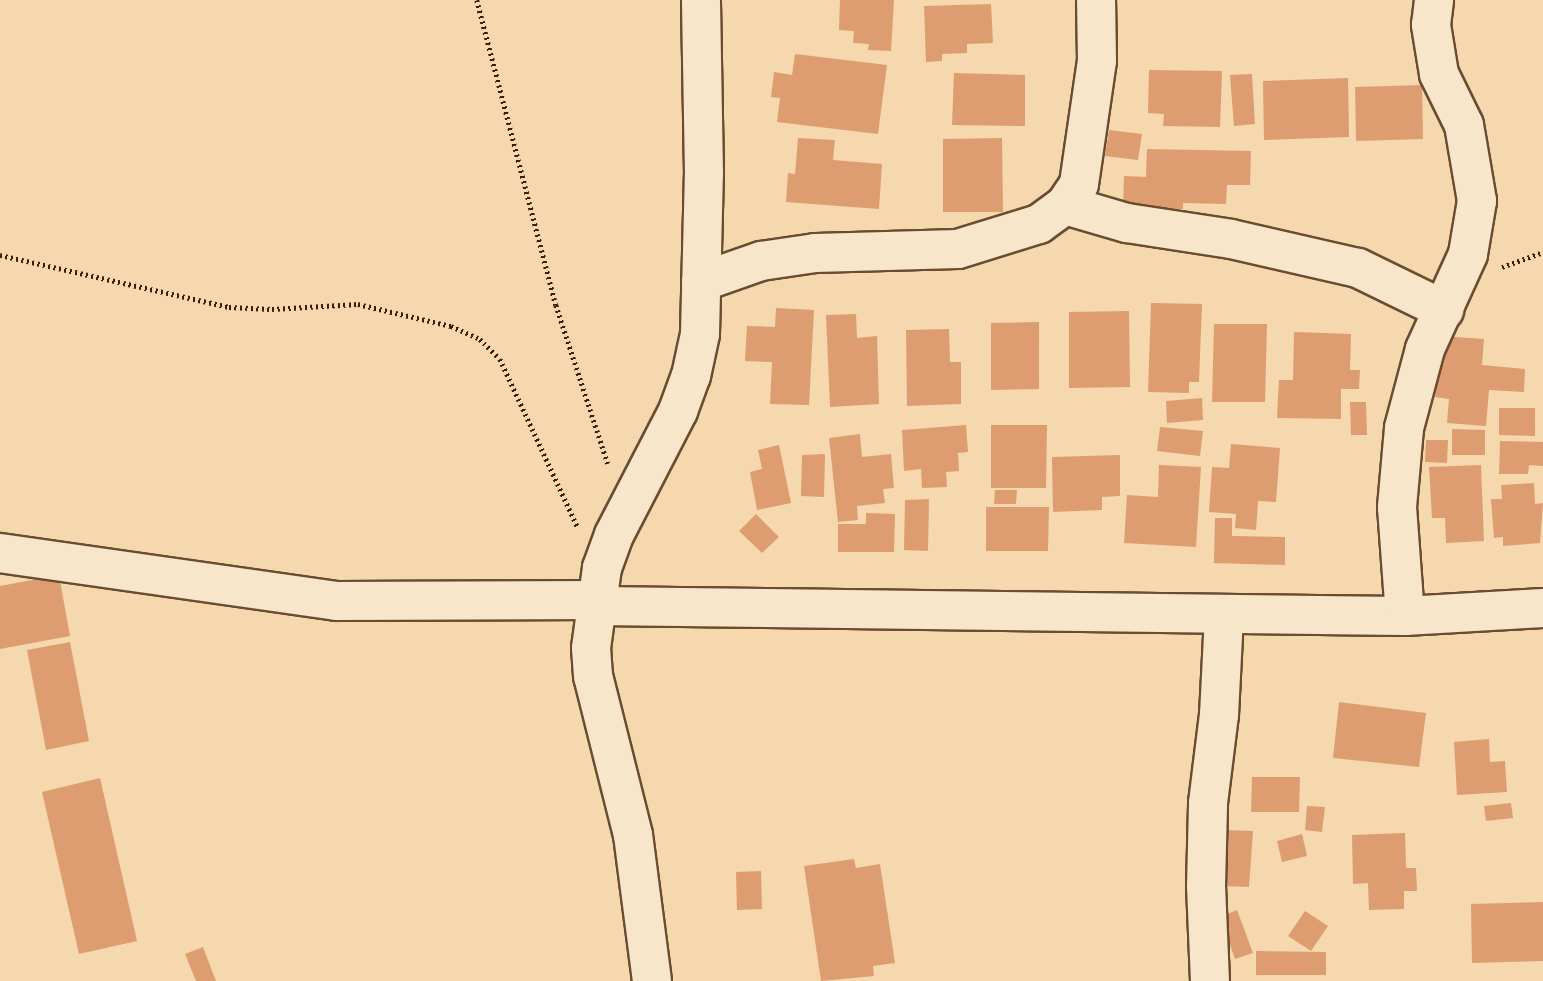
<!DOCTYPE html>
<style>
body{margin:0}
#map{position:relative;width:1543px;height:981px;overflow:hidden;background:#f5d8ad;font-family:"Libre Bodoni",serif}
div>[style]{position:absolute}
.building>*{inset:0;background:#de9d71}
.path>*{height:4.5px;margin-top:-2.25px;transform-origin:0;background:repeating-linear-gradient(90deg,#3c1e06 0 2px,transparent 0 5.5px)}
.roads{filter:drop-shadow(2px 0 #6a4c30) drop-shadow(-2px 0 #6a4c30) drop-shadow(0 2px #6a4c30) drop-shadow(0 -2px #6a4c30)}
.minor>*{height:38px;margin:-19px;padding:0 19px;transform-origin:19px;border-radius:19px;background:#f8e6ca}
span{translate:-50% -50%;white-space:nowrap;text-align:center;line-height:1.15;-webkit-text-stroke:5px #f8e6ca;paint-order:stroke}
</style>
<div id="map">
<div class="building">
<div style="clip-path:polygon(840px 0,894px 0,891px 51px,868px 50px,869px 44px,853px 43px,854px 31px,839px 30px)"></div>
<div style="clip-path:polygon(991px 4px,993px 43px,967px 44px,967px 53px,942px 54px,942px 61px,926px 62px,924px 6px)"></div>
<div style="clip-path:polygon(795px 54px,887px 65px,878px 134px,777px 122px,780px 98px,771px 97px,774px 72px,792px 75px)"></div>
<div style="clip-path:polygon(1149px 70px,1222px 71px,1220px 127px,1163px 126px,1164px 114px,1148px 113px)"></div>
<div style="clip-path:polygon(954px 73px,1025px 75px,1025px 126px,952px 125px)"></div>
<div style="clip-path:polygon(1252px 74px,1255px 124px,1234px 126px,1230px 75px)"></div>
<div style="clip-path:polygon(1348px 78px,1349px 137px,1264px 140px,1263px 81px)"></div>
<div style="clip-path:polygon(1422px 85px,1423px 139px,1356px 141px,1355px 87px)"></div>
<div style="clip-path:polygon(1109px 130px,1142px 134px,1138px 160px,1105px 156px)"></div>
<div style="clip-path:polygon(798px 138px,835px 140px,833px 160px,882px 164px,879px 209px,786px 202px,788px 173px,795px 174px)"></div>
<div style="clip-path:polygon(1002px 138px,1003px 212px,943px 212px,943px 139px)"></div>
<div style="clip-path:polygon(1147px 149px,1251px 151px,1250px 185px,1227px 185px,1226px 204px,1183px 203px,1183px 209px,1123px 208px,1124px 176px,1146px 177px)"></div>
<div style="clip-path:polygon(1151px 303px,1202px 304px,1199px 382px,1189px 382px,1189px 393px,1148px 392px)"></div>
<div style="clip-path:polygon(776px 308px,814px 310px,809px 405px,770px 404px,772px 362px,745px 361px,747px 326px,775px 327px)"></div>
<div style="clip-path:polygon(1129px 311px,1130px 387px,1069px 388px,1069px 312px)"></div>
<div style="clip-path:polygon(856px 314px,857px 338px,877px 336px,879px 404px,830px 407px,826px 315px)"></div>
<div style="clip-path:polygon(1039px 322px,1039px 389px,991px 390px,991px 323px)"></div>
<div style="clip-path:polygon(1214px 324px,1267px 324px,1265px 402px,1212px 402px)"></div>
<div style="clip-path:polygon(949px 329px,950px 362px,961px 362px,961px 404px,907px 406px,906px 330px)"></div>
<div style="clip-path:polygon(1294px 332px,1351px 334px,1350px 370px,1360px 370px,1359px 389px,1341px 389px,1341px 419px,1277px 418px,1279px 380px,1293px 380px)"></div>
<div style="clip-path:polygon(1440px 336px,1484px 339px,1482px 365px,1525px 369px,1524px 392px,1489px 390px,1486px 426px,1447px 423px,1449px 399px,1435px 397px)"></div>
<div style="clip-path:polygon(1202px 398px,1203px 420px,1167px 423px,1166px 401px)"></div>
<div style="clip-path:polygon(1350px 402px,1366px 402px,1367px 435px,1351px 435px)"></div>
<div style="clip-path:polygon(1499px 408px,1535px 408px,1535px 436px,1499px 435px)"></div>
<div style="clip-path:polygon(966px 425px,968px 452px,958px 453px,959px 471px,946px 472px,947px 487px,922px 488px,921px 469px,904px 471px,902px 430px)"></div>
<div style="clip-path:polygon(991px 425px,1047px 425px,1046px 488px,991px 488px)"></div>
<div style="clip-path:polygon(1160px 427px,1203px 431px,1200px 456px,1157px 451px)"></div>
<div style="clip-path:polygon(1452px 429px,1485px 430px,1485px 455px,1452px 455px)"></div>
<div style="clip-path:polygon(860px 434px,862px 457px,891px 454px,894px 488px,883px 489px,885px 503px,857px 506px,858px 520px,838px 522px,829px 438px)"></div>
<div style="clip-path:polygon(1426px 440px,1448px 440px,1447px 463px,1425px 462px)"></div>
<div style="clip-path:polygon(1500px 441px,1543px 442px,1543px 466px,1529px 465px,1528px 474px,1499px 474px)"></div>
<div style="clip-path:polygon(1231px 444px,1280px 448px,1276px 502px,1258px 501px,1256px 530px,1235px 528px,1236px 514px,1209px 512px,1212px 467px,1229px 468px)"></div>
<div style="clip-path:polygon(779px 445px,791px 503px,757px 510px,750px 472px,762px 469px,758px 450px)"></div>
<div style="clip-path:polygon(825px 454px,824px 497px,801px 496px,802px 455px)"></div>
<div style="clip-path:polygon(1120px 455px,1120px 496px,1102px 497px,1102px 510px,1053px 512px,1052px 457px)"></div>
<div style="clip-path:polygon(1159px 465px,1201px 467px,1196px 547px,1124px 543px,1127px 495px,1158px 497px)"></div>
<div style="clip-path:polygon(1481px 465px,1484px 541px,1446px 543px,1445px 518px,1432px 518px,1429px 467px)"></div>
<div style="clip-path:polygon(1534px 483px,1535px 504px,1543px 503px,1540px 543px,1503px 546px,1503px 537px,1494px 538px,1491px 499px,1502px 499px,1501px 485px)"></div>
<div style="clip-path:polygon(995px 490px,1017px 490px,1016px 504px,994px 504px)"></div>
<div style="clip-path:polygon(929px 499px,928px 551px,904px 550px,905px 500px)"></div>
<div style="clip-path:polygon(986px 507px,1049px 507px,1048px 551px,986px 551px)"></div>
<div style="clip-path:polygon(866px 513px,895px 514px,894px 552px,838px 552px,838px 524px,866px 524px)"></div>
<div style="clip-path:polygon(756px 514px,779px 537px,762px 553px,739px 531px)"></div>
<div style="clip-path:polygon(1215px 518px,1232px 518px,1232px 536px,1285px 537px,1285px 565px,1214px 563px)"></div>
<div style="clip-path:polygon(59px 575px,70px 636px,0 649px,0 586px)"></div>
<div style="clip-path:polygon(70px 642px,89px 741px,46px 750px,27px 650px)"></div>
<div style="clip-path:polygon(1339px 702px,1426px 713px,1419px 767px,1333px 758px)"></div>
<div style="clip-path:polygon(1489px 739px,1490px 762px,1505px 761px,1507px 792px,1457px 795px,1454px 742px)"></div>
<div style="clip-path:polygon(1252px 777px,1300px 777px,1299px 812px,1251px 812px)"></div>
<div style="clip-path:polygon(100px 778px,137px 941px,79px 954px,42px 792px)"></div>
<div style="clip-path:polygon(1511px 803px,1513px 818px,1486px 821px,1484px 806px)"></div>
<div style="clip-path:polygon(1307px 806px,1325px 807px,1322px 832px,1305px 830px)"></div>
<div style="clip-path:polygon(1224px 830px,1253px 831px,1249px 887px,1220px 886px)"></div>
<div style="clip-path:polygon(1405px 833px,1406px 868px,1416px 868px,1417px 891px,1404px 891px,1404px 909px,1369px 910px,1368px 883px,1353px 884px,1352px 835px)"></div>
<div style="clip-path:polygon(1302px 834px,1307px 856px,1282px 862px,1277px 841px)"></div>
<div style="clip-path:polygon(854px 859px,856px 868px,880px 864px,895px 963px,873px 966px,874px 976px,821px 981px,804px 866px)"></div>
<div style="clip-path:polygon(761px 871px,762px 909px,737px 910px,736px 872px)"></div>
<div style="clip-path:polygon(1543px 902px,1543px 961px,1472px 963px,1471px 904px)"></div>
<div style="clip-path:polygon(1237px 910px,1253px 953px,1235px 959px,1220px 917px)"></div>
<div style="clip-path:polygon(1305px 911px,1328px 926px,1311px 951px,1288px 936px)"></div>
<div style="clip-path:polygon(203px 947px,216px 981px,196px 981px,185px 954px)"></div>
<div style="clip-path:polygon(1256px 951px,1326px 952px,1326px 975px,1256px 975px)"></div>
</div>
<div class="path">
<div style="left:477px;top:0;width:315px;rotate:75.5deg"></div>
<div style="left:556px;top:305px;width:167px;rotate:71.9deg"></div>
<div style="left:0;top:255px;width:235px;rotate:12.8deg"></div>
<div style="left:229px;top:307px;width:43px;rotate:2.7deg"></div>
<div style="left:272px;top:309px;width:86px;rotate:-3.3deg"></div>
<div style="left:358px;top:304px;width:96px;rotate:13.3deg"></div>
<div style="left:451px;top:326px;width:32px;rotate:24deg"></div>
<div style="left:480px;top:339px;width:28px;rotate:45deg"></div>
<div style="left:500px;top:359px;width:186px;rotate:65.2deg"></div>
<div style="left:1502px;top:267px;width:44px;rotate:-20.1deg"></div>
</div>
<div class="roads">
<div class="minor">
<div style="left:1065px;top:205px;width:65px;rotate:16.2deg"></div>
<div style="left:1127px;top:223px;width:105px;rotate:8.7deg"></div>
<div style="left:1231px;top:239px;width:130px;rotate:12.9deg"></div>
<div style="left:1358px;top:268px;width:96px;rotate:26deg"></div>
<div style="left:701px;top:282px;width:64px;rotate:-19.3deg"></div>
<div style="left:761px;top:261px;width:55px;rotate:-8.4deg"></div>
<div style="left:815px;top:253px;width:143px;rotate:-1.6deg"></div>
<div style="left:958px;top:249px;width:85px;rotate:-17.2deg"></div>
<div style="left:1039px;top:224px;width:32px;rotate:-36deg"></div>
<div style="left:1065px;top:205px;width:25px;rotate:-56deg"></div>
<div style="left:1079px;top:184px;width:124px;rotate:-81.7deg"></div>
<div style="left:1097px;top:61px;width:61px;rotate:-90.9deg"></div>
<div style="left:0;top:553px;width:339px;rotate:8.1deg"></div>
<div style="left:336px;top:601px;width:261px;rotate:-0.2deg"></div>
<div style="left:597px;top:606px;width:808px;rotate:0.71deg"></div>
<div style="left:1405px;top:616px;width:138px;rotate:-3.3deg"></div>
<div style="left:1405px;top:616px;width:109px;rotate:-94.2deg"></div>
<div style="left:1397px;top:507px;width:79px;rotate:-84.9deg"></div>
<div style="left:1404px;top:428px;width:82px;rotate:-75.1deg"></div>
<div style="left:1425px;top:349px;width:104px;rotate:-65.6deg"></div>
<div style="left:1468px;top:254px;width:54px;rotate:-80.4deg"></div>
<div style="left:1477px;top:201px;width:77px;rotate:-99.7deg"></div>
<div style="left:1464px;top:125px;width:57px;rotate:-116.1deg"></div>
<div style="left:1439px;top:74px;width:50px;rotate:-99.3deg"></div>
<div style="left:1431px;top:25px;width:25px;rotate:-83deg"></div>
<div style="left:652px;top:981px;width:147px;rotate:-97.4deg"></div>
<div style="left:633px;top:835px;width:164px;rotate:-104.1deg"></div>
<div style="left:593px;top:676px;width:28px;rotate:-94deg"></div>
<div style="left:591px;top:648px;width:81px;rotate:-82.2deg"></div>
<div style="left:602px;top:568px;width:35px;rotate:-70deg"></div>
<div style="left:614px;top:535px;width:140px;rotate:-62.7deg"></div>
<div style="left:678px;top:411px;width:37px;rotate:-70deg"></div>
<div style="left:691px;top:376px;width:43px;rotate:-77.9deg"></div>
<div style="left:700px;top:334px;width:160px;rotate:-88.6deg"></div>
<div style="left:704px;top:174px;width:174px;rotate:-91deg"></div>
<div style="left:1210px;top:981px;width:94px;rotate:-92.4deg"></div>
<div style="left:1206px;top:887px;width:84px;rotate:-88.6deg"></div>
<div style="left:1208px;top:803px;width:89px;rotate:-82.9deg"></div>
<div style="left:1219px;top:715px;width:100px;rotate:-87.1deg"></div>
</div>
</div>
</div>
